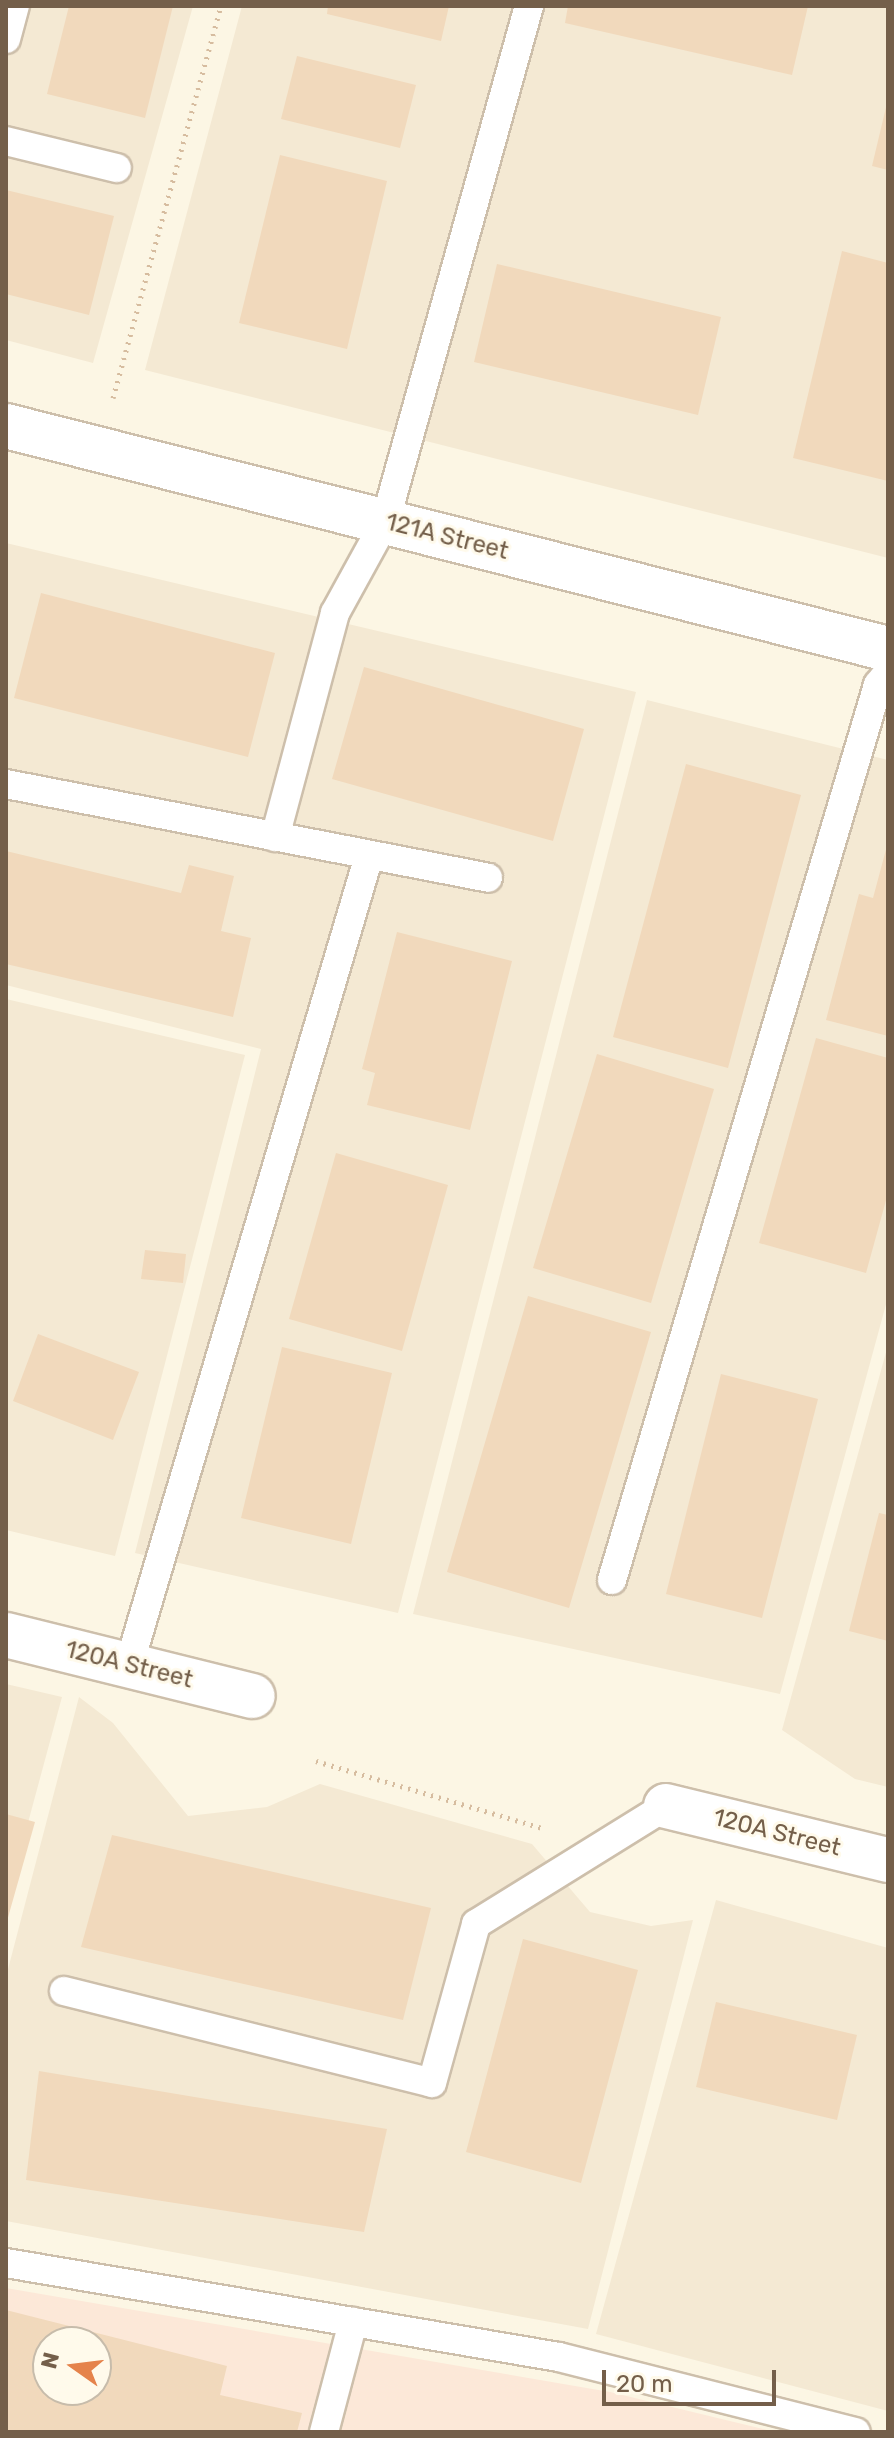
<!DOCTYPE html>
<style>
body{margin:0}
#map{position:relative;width:894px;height:2438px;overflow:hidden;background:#fcf6e4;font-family:Rubik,sans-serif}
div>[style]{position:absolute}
.residential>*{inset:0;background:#f4e9d3}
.commercial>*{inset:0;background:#fce8d8}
.building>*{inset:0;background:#f1d9bc}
.path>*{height:5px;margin-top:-2.5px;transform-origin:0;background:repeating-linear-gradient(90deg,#d6bc9f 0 2px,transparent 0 8px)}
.roads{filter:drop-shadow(2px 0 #cdbfab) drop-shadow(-2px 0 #cdbfab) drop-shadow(0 2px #cdbfab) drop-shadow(0 -2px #cdbfab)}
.service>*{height:28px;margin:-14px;padding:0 14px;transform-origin:14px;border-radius:14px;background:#fff}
.minor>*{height:44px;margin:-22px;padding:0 22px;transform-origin:22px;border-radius:22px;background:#fff}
span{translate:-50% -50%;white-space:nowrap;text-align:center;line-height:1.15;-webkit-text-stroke:6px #fffaeb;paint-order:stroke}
.street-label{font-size:24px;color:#745f4a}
.frame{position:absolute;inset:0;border:8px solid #745f4a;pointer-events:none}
.north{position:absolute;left:32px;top:2326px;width:80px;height:80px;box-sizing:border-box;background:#fffaeb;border:2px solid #c7bcab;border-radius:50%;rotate:284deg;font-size:22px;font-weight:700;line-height:32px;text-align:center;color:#745f4a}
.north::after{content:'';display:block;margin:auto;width:28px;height:36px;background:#e5834b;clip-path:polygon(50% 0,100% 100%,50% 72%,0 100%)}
.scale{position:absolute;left:602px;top:2370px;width:174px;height:36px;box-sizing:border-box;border:4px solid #745f4a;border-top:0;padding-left:10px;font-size:24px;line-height:28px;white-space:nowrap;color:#745f4a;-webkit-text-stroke:6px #fffaeb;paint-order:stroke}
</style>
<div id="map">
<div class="residential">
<div style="clip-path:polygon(6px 6px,193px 6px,93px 363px,6px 340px)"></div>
<div style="clip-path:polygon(242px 6px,888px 6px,888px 558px,145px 370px)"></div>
<div style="clip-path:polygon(6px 543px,636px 692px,398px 1613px,135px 1553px,261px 1049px,6px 985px)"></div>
<div style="clip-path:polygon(647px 700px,888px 760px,888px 1297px,780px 1694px,413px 1614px)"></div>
<div style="clip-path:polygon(6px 999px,245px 1055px,115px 1556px,6px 1530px)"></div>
<div style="clip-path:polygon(888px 1345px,888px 1787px,855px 1779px,782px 1730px)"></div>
<div style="clip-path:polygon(6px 1684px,62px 1697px,6px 1904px)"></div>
<div style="clip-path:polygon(79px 1697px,113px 1723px,188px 1816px,267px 1807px,320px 1784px,532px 1844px,590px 1912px,651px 1926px,693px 1920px,588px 2329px,6px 2221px,6px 1977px)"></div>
<div style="clip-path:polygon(716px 1900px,888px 1948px,888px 2411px,596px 2334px)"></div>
</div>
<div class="commercial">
<div style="clip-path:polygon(evenodd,6px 2288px,610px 2392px,775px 2432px,6px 2432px,6px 2288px,48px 2342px,96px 2342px,96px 2390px,48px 2390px,48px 2342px)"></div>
</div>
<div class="building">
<div style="clip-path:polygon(69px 6px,173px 6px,145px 118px,47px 94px)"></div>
<div style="clip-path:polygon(328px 6px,449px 6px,441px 41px,327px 14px)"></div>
<div style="clip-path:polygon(568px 6px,808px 6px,792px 75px,565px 23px)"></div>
<div style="clip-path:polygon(297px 56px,416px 85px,400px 148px,281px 119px)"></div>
<div style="clip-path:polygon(887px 103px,888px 104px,888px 170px,872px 166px)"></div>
<div style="clip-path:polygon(280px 155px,387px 181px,347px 349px,239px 323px)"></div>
<div style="clip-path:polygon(6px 190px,114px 216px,89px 315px,6px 294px)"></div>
<div style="clip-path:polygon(842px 251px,888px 263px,888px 481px,793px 458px)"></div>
<div style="clip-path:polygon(497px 264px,721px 317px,698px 415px,474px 362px)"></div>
<div style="clip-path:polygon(41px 593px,275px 653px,248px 757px,14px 698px)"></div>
<div style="clip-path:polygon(364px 667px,584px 729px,553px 841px,332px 779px)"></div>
<div style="clip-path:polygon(686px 764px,801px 795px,728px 1068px,613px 1037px)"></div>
<div style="clip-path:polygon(888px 842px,888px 1036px,826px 1020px,859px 894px,873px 898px)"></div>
<div style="clip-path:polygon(6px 851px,181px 893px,189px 865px,234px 876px,221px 931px,251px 938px,233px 1017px,6px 964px)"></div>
<div style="clip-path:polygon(397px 932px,512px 961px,470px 1130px,367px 1105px,375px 1073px,362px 1069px)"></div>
<div style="clip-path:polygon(816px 1038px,888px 1058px,888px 1193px,866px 1273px,759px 1243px)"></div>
<div style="clip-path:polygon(597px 1054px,714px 1089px,651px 1303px,533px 1268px)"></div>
<div style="clip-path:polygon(336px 1153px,448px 1185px,402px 1351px,289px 1319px)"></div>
<div style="clip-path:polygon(145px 1250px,186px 1254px,183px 1283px,141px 1279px)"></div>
<div style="clip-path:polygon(528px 1296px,651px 1332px,569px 1608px,447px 1572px)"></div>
<div style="clip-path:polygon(38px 1334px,139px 1372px,113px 1440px,13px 1401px)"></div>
<div style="clip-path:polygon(282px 1347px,392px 1373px,351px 1544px,241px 1518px)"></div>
<div style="clip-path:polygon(721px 1374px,818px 1399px,762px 1618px,666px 1594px)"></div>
<div style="clip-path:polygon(879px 1513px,888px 1515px,888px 1641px,849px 1631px)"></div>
<div style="clip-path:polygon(6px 1814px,35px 1822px,7px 1921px,6px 1921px)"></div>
<div style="clip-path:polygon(112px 1835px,431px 1908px,403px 2020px,81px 1947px)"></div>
<div style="clip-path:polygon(523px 1939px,638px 1970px,581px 2183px,466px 2152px)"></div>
<div style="clip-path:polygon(716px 2002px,857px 2035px,837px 2120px,696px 2087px)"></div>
<div style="clip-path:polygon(39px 2071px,387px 2129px,364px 2232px,26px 2180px)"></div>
<div style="clip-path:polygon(evenodd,6px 2310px,227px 2366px,220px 2395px,302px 2413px,297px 2432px,6px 2432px,6px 2310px,48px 2342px,96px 2342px,96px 2390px,48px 2390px,48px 2342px)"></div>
</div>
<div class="path">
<div style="left:113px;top:398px;width:407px;rotate:-74.6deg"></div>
<div style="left:316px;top:1761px;width:239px;rotate:16.5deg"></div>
</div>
<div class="roads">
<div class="service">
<div style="left:6px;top:39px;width:34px;rotate:-75deg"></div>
<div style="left:6px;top:141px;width:114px;rotate:13.7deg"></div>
<div style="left:6px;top:784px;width:491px;rotate:11deg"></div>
<div style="left:275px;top:837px;width:232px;rotate:-75deg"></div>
<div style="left:335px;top:613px;width:104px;rotate:-61.2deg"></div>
<div style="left:385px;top:522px;width:536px;rotate:-74.41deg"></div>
<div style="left:612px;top:1580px;width:934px;rotate:-73.45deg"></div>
<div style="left:878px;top:685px;width:16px;rotate:-52deg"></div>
<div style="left:129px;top:1665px;width:844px;rotate:-73.48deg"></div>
<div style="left:64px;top:1991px;width:379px;rotate:14deg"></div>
<div style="left:432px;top:2083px;width:165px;rotate:-74.5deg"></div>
<div style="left:476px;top:1924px;width:224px;rotate:-31.8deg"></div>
<div style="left:6px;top:2263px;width:561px;rotate:9.65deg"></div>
<div style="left:559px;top:2357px;width:306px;rotate:14.2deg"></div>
<div style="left:324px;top:2432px;width:114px;rotate:-75.2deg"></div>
</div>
<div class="minor">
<div style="left:6px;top:426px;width:910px;rotate:14.19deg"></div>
<div style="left:6px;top:1635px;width:254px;rotate:13.9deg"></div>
<div style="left:666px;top:1806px;width:228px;rotate:13.7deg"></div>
</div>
</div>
<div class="street-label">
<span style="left:447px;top:537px;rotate:14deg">121A Street</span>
<span style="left:129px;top:1665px;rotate:14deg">120A Street</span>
<span style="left:777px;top:1833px;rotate:14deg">120A Street</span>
</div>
<div class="frame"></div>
<div class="north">N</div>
<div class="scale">20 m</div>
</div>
